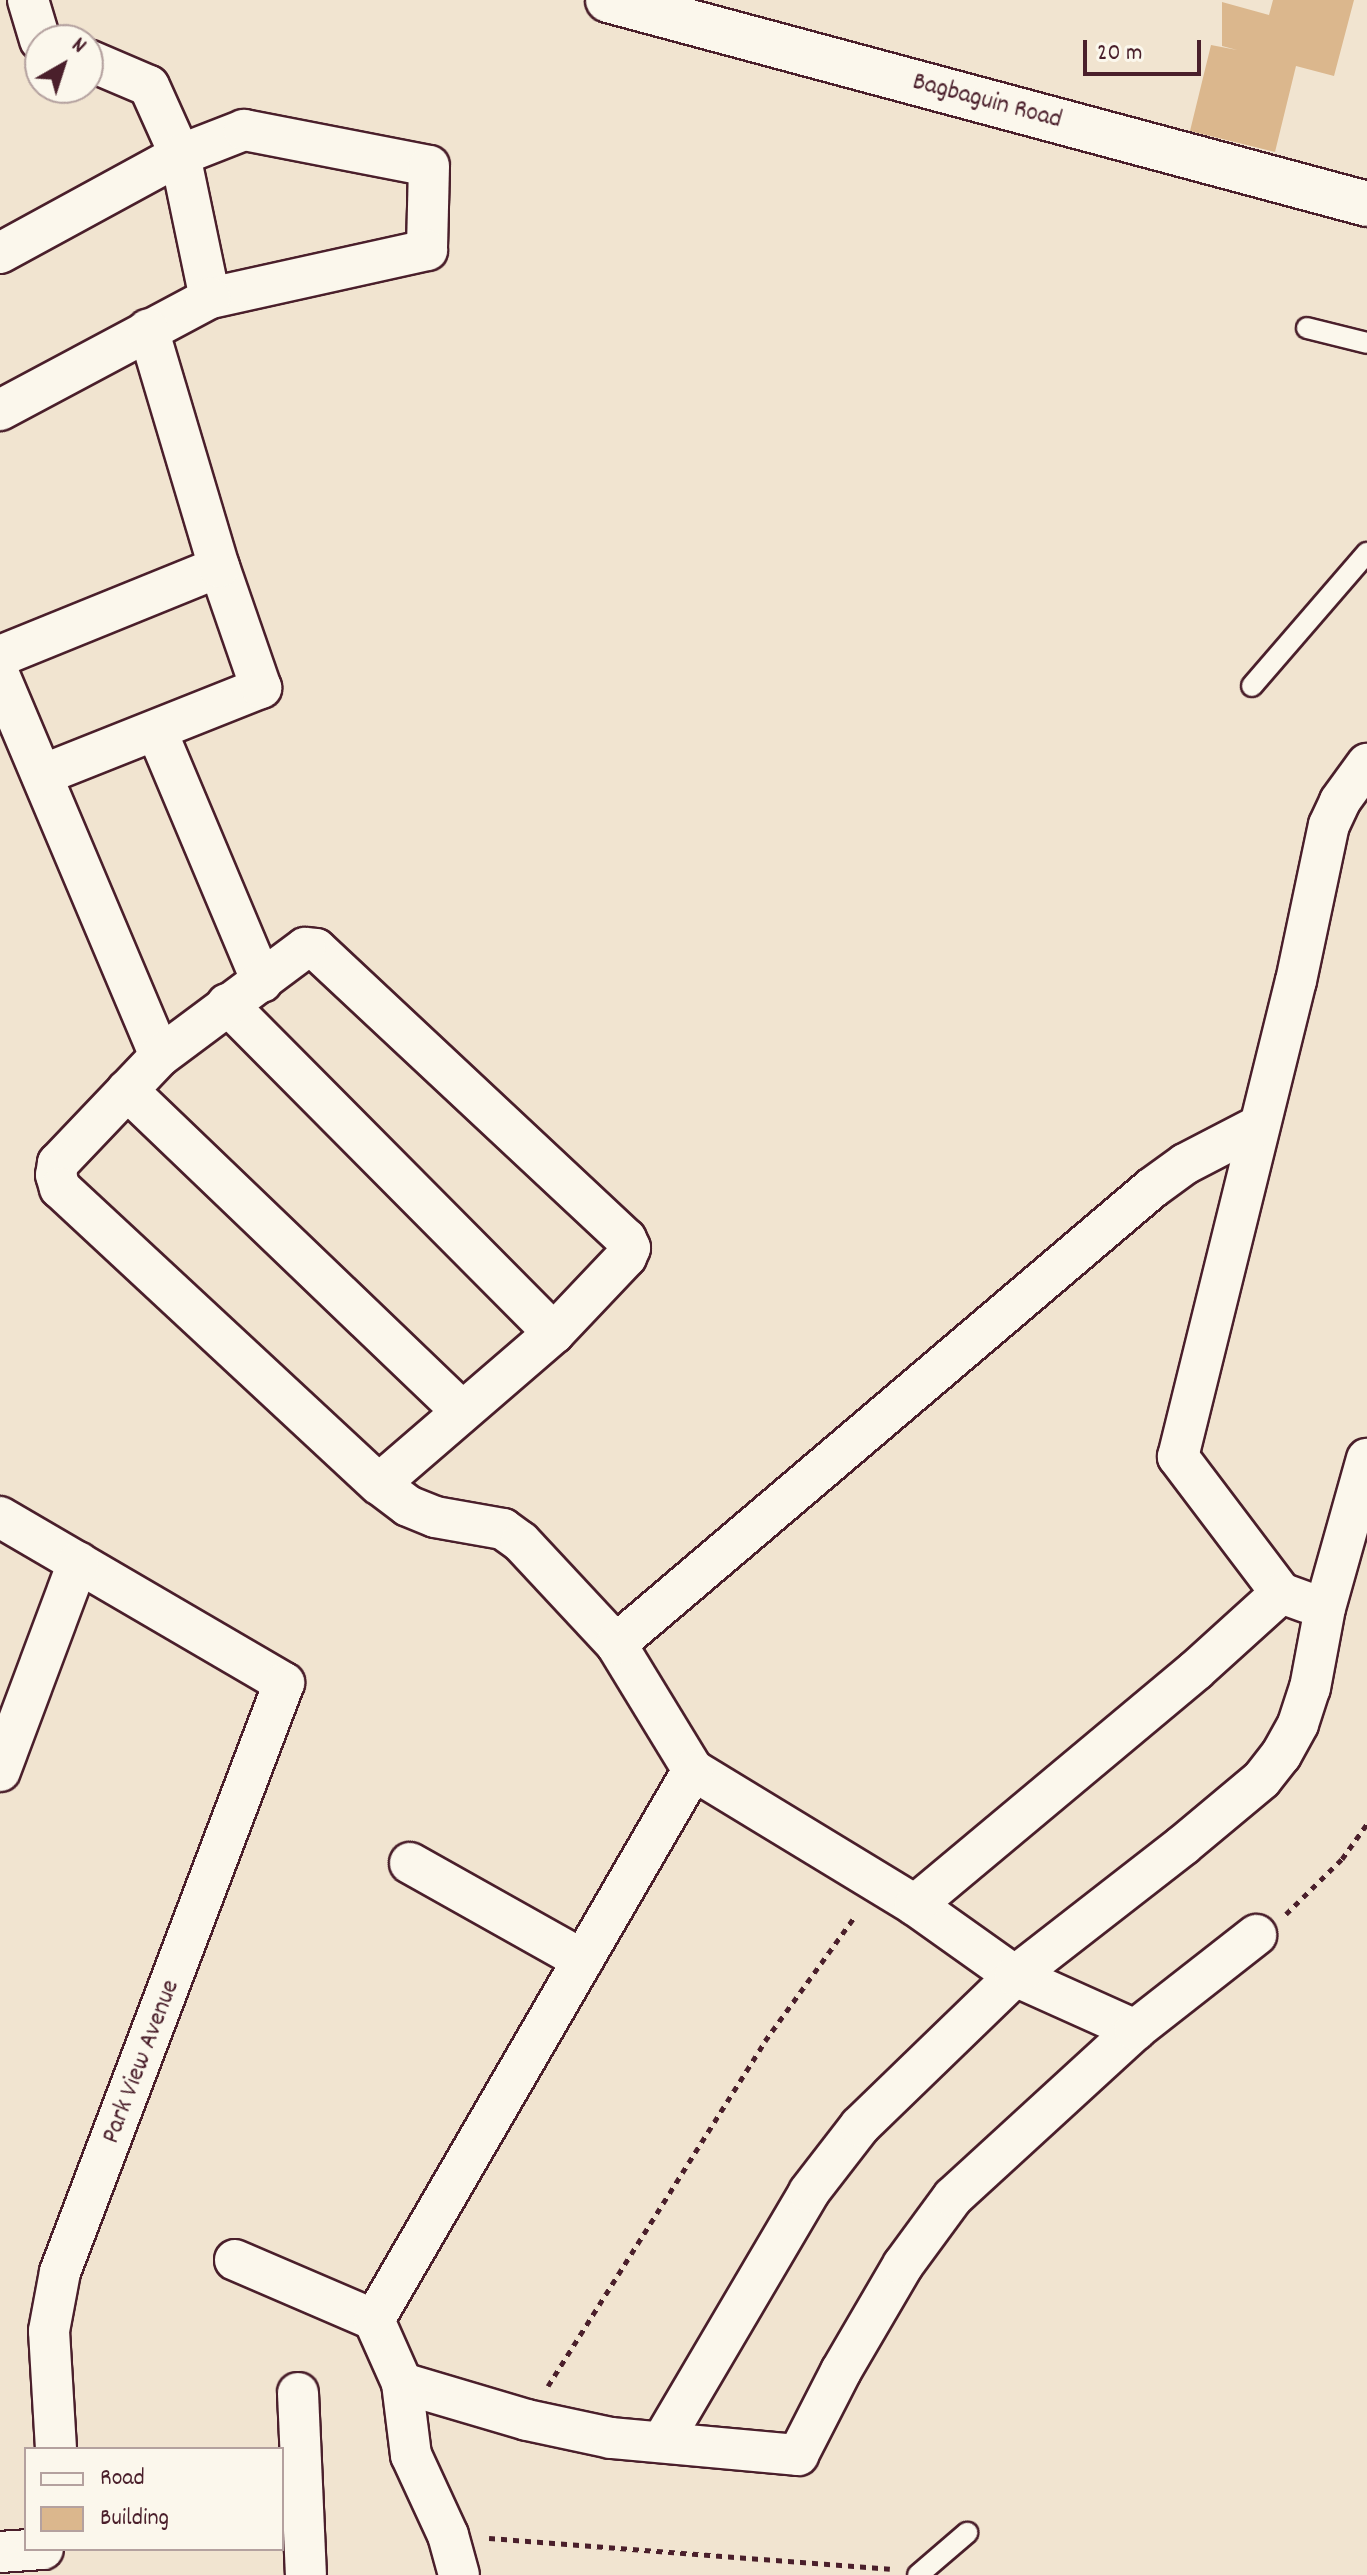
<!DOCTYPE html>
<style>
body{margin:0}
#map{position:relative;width:1367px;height:2575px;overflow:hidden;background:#f1e4d0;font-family:Dekko,sans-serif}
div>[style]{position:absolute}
.building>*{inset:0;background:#dbb78d}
.path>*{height:5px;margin-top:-2.5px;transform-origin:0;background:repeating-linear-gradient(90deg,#4a1f2b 0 6px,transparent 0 12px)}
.roads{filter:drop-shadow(2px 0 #4a1f2b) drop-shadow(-2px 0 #4a1f2b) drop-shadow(0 2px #4a1f2b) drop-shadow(0 -2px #4a1f2b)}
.lane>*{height:20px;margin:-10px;padding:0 10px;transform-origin:10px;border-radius:10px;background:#fbf7ec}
.street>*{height:40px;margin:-20px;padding:0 20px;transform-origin:20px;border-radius:20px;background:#fbf7ec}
.secondary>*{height:44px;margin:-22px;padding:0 22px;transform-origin:22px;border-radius:22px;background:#fbf7ec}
span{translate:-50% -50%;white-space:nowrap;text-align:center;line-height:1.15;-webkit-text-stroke:6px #fbf7ec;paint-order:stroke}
.street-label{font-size:26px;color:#4a1f2b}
.legend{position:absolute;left:24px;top:2447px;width:260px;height:104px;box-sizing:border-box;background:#fbf7ec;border:2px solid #b4a19f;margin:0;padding:10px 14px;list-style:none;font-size:24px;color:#4a1f2b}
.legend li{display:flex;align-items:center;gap:16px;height:40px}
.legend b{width:40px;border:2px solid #b4a19f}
.north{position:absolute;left:24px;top:24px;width:80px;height:80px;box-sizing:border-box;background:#fbf7ec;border:2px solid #b4a19f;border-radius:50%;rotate:39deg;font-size:22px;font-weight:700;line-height:32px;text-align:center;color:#4a1f2b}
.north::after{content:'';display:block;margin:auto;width:28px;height:36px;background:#4a1f2b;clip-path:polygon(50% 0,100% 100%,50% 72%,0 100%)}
.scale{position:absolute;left:1083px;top:40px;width:118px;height:36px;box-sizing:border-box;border:4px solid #4a1f2b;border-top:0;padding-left:10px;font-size:24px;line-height:28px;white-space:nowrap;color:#4a1f2b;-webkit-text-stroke:6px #fbf7ec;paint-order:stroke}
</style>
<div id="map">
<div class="building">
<div style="clip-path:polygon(1273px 0,1354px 0,1334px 76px,1296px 66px,1275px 152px,1190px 131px,1211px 45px,1237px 50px,1222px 46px,1222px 2px,1269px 15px)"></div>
</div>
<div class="path">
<div style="left:1286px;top:1914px;width:78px;rotate:-44.5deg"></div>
<div style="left:1342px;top:1859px;width:43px;rotate:-54.5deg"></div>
<div style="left:548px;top:2386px;width:408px;rotate:-57.8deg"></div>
<div style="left:765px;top:2041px;width:154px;rotate:-54.2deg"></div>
<div style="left:489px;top:2538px;width:402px;rotate:4.4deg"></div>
</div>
<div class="roads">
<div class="lane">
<div style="left:1307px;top:328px;width:62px;rotate:14deg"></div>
<div style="left:1252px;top:686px;width:176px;rotate:-49.2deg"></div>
<div style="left:918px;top:2575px;width:65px;rotate:-40.6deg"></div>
</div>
<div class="street">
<div style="left:28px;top:0;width:42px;rotate:73.3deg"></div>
<div style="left:88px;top:60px;width:66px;rotate:23.1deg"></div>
<div style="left:149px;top:86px;width:76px;rotate:65.8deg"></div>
<div style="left:180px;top:155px;width:146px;rotate:78.2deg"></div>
<div style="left:0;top:253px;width:205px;rotate:-28.6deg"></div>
<div style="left:180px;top:155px;width:69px;rotate:-21.3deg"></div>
<div style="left:244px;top:130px;width:188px;rotate:11deg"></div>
<div style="left:429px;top:166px;width:84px;rotate:91.4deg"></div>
<div style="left:427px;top:250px;width:222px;rotate:167.5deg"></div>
<div style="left:210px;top:298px;width:238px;rotate:151.9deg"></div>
<div style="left:0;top:656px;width:236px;rotate:-22.1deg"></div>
<div style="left:0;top:677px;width:411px;rotate:67.1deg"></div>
<div style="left:157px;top:732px;width:271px;rotate:67.2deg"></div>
<div style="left:42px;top:775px;width:236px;rotate:-21.7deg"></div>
<div style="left:261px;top:688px;width:128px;rotate:-109.1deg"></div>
<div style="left:219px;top:567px;width:248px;rotate:-106.6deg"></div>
<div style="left:227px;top:1004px;width:464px;rotate:45.2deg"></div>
<div style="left:127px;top:1090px;width:464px;rotate:43.8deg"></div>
<div style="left:379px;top:1484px;width:231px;rotate:-40.8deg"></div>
<div style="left:554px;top:1333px;width:105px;rotate:-46.5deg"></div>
<div style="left:626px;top:1257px;width:10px;rotate:-66deg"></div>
<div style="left:630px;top:1248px;width:10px;rotate:-114deg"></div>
<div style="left:626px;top:1239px;width:424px;rotate:-136.9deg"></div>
<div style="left:316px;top:949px;width:11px;rotate:-175deg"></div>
<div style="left:305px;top:948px;width:181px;rotate:143.3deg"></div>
<div style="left:160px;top:1056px;width:148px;rotate:133.6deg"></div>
<div style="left:58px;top:1163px;width:12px;rotate:99deg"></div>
<div style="left:56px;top:1175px;width:14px;rotate:73deg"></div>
<div style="left:60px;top:1188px;width:435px;rotate:42.9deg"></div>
<div style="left:379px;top:1484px;width:36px;rotate:37deg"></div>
<div style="left:408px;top:1506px;width:29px;rotate:22deg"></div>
<div style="left:435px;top:1517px;width:69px;rotate:10deg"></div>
<div style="left:503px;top:1529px;width:22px;rotate:36deg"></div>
<div style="left:521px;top:1542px;width:139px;rotate:47deg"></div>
<div style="left:616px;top:1644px;width:148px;rotate:58.6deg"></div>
<div style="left:693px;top:1770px;width:260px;rotate:31.3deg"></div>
<div style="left:915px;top:1905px;width:123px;rotate:35.4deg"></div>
<div style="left:1015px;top:1976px;width:132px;rotate:24.2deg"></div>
<div style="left:0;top:1517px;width:329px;rotate:30.3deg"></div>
<div style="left:284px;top:1683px;width:630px;rotate:110.82deg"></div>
<div style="left:60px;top:2272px;width:60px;rotate:100.6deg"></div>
<div style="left:49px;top:2331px;width:118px;rotate:86.6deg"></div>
<div style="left:1281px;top:1593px;width:171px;rotate:-127.1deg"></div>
<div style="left:1178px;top:1457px;width:490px;rotate:-76.1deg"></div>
<div style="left:1296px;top:981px;width:159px;rotate:-78.1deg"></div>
<div style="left:1329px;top:825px;width:26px;rotate:-65deg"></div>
<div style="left:1340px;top:801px;width:46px;rotate:-53.9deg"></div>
<div style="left:616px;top:1644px;width:704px;rotate:-40.39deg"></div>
<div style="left:1152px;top:1188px;width:41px;rotate:-36deg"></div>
<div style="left:1185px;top:1164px;width:82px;rotate:-27.5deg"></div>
<div style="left:0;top:1771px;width:223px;rotate:-69.5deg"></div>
<div style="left:410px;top:1863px;width:198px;rotate:29.3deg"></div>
<div style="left:915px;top:1905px;width:365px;rotate:-39.9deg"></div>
<div style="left:1195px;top:1671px;width:116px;rotate:-42.2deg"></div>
<div style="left:1281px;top:1593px;width:27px;rotate:20deg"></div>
<div style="left:235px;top:2260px;width:151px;rotate:23.3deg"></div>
<div style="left:374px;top:2320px;width:69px;rotate:66deg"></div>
<div style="left:402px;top:2383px;width:73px;rotate:82.9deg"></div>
<div style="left:411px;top:2455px;width:88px;rotate:65.2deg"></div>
<div style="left:448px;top:2535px;width:41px;rotate:74.6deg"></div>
<div style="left:374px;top:2320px;width:636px;rotate:-59.89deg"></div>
<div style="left:402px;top:2383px;width:130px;rotate:16.5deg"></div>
<div style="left:527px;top:2420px;width:86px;rotate:12.1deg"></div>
<div style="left:611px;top:2438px;width:188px;rotate:5.2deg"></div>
<div style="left:798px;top:2455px;width:94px;rotate:-62.9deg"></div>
<div style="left:841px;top:2371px;width:123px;rotate:-59.7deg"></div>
<div style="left:903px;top:2265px;width:84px;rotate:-53.7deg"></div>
<div style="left:953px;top:2197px;width:247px;rotate:-42.5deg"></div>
<div style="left:1135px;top:2030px;width:154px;rotate:-38.1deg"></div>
<div style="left:298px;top:2393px;width:182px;rotate:87.5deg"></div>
<div style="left:662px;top:2442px;width:290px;rotate:-59.5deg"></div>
<div style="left:809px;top:2192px;width:83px;rotate:-52.3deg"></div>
<div style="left:860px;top:2126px;width:216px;rotate:-44.1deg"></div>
<div style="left:1015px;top:1976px;width:212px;rotate:-37.9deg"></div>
<div style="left:1182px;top:1846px;width:104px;rotate:-39.9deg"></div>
<div style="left:1262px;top:1779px;width:31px;rotate:-52deg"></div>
<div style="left:1281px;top:1755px;width:35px;rotate:-61deg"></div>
<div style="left:1298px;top:1724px;width:38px;rotate:-72deg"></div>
<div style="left:1310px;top:1688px;width:81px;rotate:-79.4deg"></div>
<div style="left:1325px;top:1608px;width:155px;rotate:-74.3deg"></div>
<div style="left:0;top:2552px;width:43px;rotate:-4deg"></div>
</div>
<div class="secondary">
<div style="left:608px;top:0;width:786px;rotate:15.04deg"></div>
</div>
</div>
<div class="street-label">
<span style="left:987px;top:102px;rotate:15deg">Bagbaguin Road</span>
<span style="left:142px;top:2062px;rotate:-69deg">Park View Avenue</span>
</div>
<ul class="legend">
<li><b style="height:10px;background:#fbf7ec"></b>Road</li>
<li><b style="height:22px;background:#dbb78d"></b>Building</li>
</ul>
<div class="north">N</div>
<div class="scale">20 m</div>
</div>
